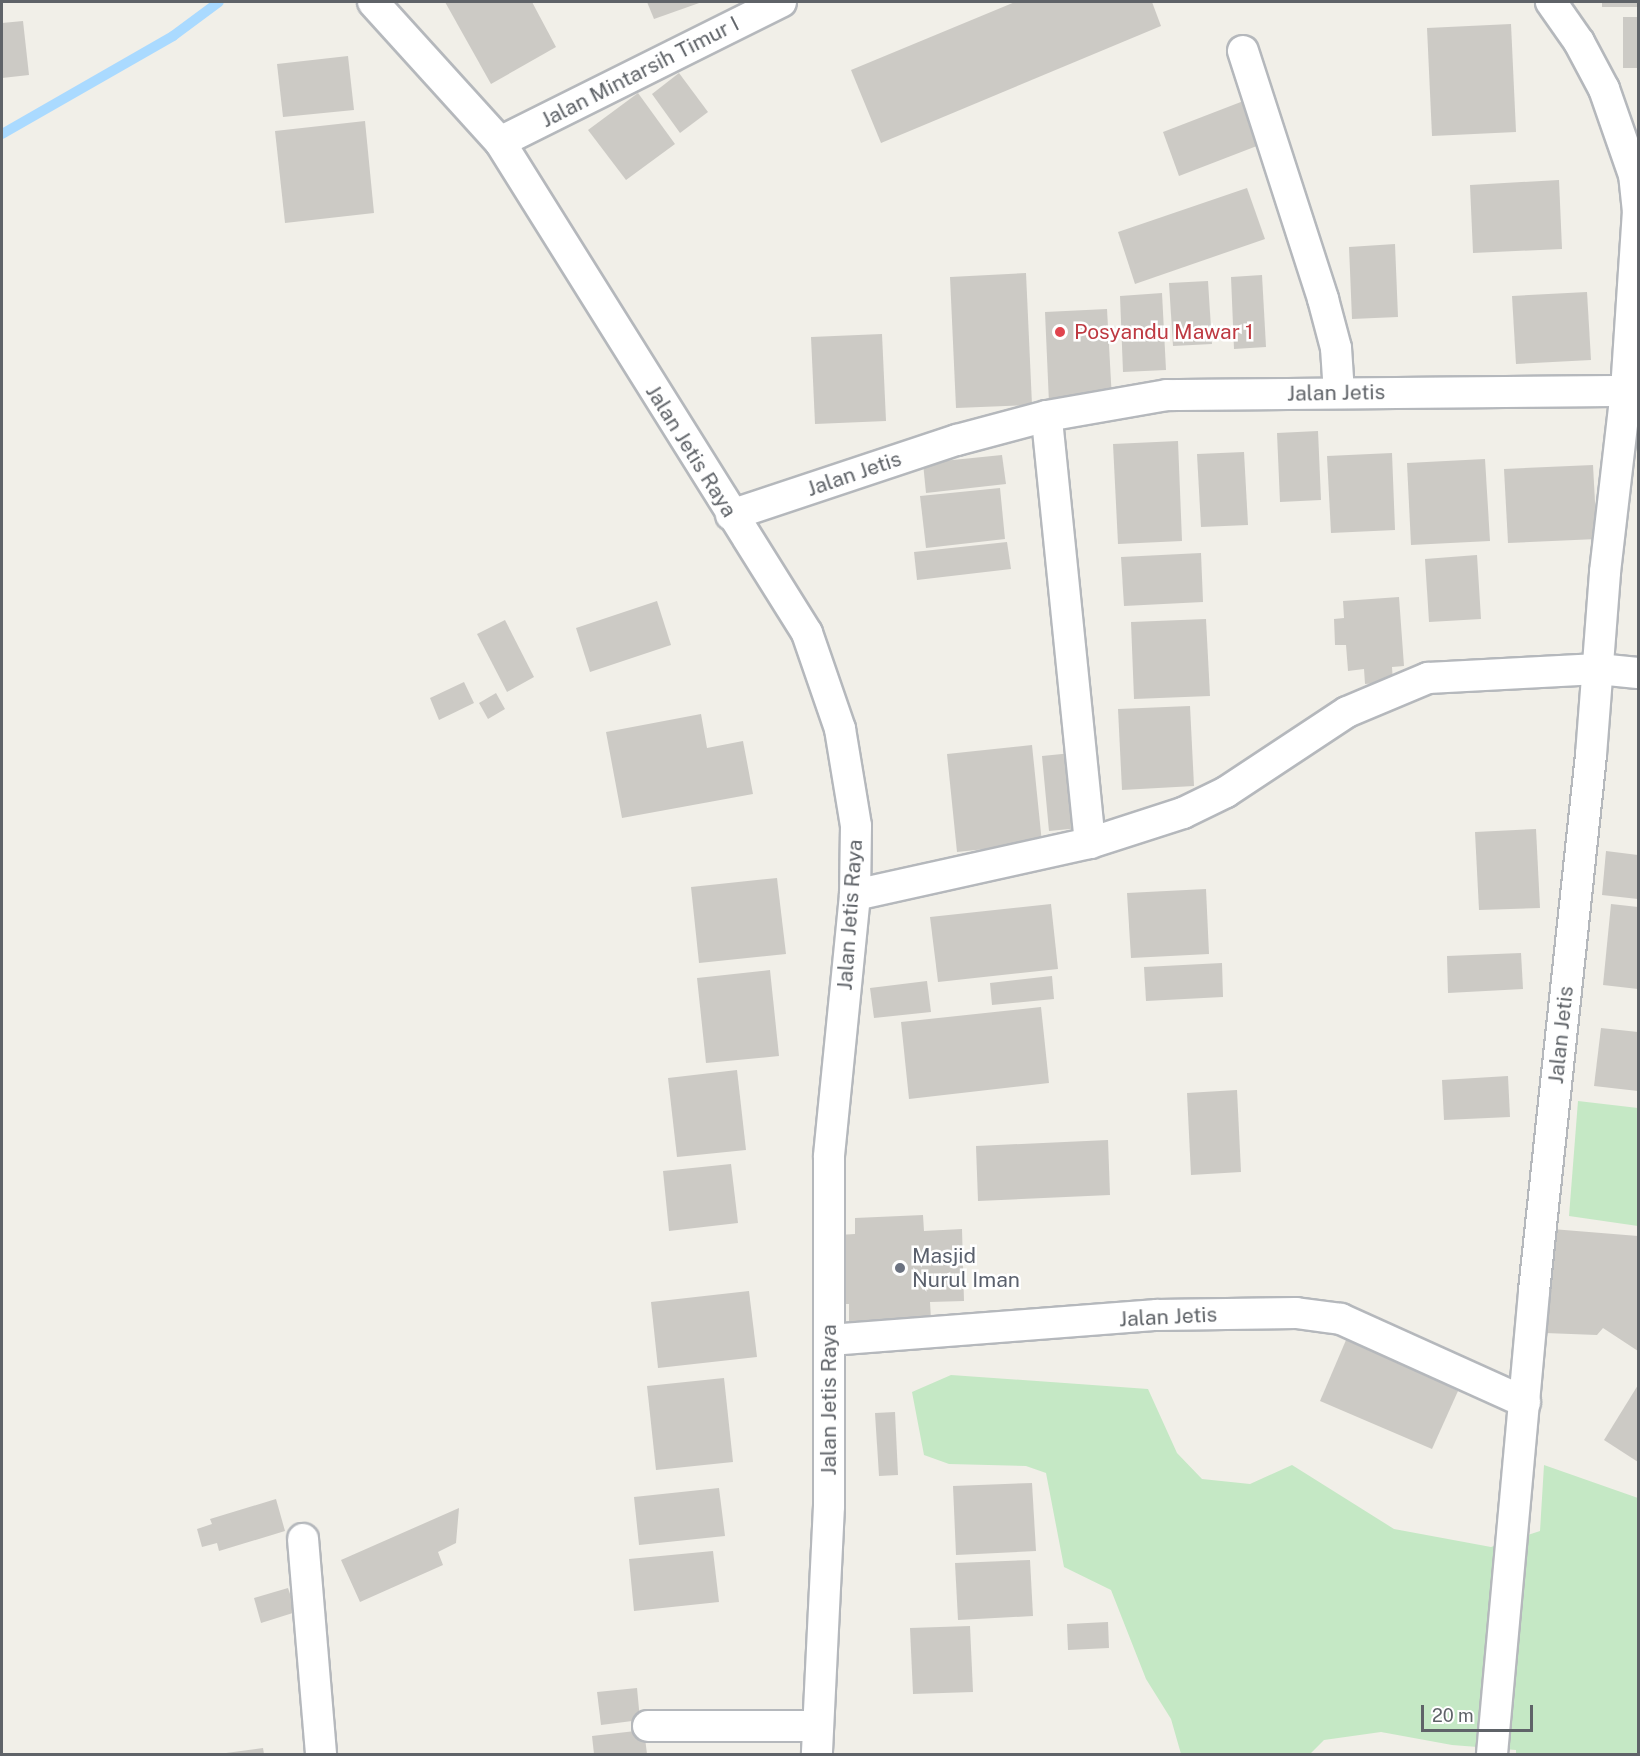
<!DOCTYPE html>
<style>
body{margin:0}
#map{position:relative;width:1640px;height:1756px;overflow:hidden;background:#f1efe8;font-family:"Public Sans",sans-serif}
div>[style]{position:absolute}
.green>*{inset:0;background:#c5e8c5}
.stream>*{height:10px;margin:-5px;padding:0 5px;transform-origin:5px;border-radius:5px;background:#aadaff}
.building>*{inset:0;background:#cccac5}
.roads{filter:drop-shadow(2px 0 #b5b8bc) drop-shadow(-2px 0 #b5b8bc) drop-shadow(0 2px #b5b8bc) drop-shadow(0 -2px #b5b8bc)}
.street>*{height:30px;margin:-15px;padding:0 15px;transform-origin:15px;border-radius:15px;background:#fff}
.dots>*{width:16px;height:16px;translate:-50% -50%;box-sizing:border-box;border:3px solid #fff;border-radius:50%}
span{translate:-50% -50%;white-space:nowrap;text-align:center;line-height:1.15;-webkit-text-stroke:5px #fff;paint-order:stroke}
.street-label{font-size:21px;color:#5f6368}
.health-label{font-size:21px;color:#be3a42}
.left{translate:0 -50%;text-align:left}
.worship-label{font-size:21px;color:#5b616d}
.frame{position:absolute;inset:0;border:3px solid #5f6368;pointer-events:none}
.scale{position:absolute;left:1421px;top:1705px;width:112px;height:27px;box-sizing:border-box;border:3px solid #5f6368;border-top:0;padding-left:8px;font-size:18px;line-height:21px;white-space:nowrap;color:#5f6368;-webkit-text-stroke:4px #fff;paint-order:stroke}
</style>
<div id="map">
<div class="green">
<div style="clip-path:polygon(1578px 1101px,1638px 1108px,1638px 1226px,1569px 1216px)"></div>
<div style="clip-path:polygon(951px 1375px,1148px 1389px,1177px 1453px,1202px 1479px,1250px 1484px,1292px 1465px,1394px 1529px,1491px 1547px,1540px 1531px,1544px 1465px,1638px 1498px,1638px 1754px,1516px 1754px,1516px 1750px,1452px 1745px,1381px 1732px,1324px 1740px,1310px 1754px,1181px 1754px,1171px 1719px,1146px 1679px,1111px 1590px,1064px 1567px,1046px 1473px,1026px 1466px,949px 1464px,924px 1455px,912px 1392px)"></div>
</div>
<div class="stream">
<div style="left:2px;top:134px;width:197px;rotate:-29.8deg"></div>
<div style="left:173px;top:36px;width:57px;rotate:-36.5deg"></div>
</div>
<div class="building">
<div style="clip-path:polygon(445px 2px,532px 2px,556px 47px,491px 84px)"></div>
<div style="clip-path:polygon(647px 2px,702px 2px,654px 19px)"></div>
<div style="clip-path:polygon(1015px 2px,1152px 2px,1161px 26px,881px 143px,851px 70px)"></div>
<div style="clip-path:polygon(1602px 2px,1638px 2px,1638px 7px,1602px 7px)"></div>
<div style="clip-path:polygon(1623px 17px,1638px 17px,1638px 68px,1623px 68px)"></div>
<div style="clip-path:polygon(23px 21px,29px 75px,2px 78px,2px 23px)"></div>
<div style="clip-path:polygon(1511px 24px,1516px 132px,1432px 136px,1427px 28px)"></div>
<div style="clip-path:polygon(348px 56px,354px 110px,283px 117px,277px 64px)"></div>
<div style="clip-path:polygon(679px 73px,708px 112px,680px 133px,652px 94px)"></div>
<div style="clip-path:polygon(638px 93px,675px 144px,626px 180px,588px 130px)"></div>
<div style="clip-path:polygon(1246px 100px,1262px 144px,1179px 176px,1163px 132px)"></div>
<div style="clip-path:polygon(365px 121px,374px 213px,285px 223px,275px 131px)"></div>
<div style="clip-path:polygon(1559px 180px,1562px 249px,1473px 253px,1470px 185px)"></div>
<div style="clip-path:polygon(1247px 188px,1265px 239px,1135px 284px,1118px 232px)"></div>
<div style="clip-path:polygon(1395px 244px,1398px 317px,1352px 319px,1349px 247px)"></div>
<div style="clip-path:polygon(1026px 273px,1032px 405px,956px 408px,950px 277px)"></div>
<div style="clip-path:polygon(1262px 275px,1266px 347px,1234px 349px,1231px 277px)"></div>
<div style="clip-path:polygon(1208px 281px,1212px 344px,1173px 346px,1169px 283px)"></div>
<div style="clip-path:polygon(1587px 292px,1591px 360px,1516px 364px,1512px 296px)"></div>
<div style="clip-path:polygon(1162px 293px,1166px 370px,1123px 372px,1120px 296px)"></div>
<div style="clip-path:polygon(1107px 309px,1112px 400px,1049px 403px,1045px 312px)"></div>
<div style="clip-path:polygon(882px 334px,886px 421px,815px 424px,811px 337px)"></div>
<div style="clip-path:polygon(1318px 431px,1321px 500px,1280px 502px,1277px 433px)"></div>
<div style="clip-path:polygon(1178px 441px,1182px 541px,1118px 544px,1113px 444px)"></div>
<div style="clip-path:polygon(1244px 452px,1248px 525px,1201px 527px,1197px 454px)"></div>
<div style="clip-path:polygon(1392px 453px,1395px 530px,1331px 533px,1327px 456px)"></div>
<div style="clip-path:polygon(1002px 455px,1006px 484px,926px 493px,923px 463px)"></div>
<div style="clip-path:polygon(1485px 459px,1490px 541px,1411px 545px,1407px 463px)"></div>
<div style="clip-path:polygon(1593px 465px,1597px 539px,1508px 543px,1504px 469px)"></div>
<div style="clip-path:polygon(1000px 488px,1005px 539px,926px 548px,920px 496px)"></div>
<div style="clip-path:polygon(1007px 542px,1011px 569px,917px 580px,914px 552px)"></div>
<div style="clip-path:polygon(1201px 553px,1203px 602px,1124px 606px,1121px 557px)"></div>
<div style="clip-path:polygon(1477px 555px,1481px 619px,1429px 622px,1425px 559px)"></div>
<div style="clip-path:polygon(1399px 597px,1404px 666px,1392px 667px,1393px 682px,1365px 684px,1364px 669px,1348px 671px,1346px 645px,1335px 645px,1334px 619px,1344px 618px,1343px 601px)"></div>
<div style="clip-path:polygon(657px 601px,671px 645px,590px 672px,576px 628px)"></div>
<div style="clip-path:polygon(1206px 619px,1210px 696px,1134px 699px,1131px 622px)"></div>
<div style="clip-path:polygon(505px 620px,534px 677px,507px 692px,477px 634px)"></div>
<div style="clip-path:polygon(464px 682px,474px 703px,439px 720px,430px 698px)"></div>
<div style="clip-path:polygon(496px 693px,505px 709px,488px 719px,479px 703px)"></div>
<div style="clip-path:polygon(1190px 706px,1194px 786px,1122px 790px,1118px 709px)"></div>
<div style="clip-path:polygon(701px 714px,707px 748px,743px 741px,753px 794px,622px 818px,606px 732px)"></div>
<div style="clip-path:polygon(1032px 745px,1042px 843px,957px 852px,947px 754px)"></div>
<div style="clip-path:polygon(1072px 753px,1080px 828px,1049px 831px,1042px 756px)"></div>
<div style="clip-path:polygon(1536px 829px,1540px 908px,1479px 910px,1475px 832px)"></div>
<div style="clip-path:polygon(1606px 851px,1638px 855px,1638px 899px,1602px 895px)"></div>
<div style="clip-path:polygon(777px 878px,786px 954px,699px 963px,691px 887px)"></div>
<div style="clip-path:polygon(1206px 889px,1209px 954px,1131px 958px,1127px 893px)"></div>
<div style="clip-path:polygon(1051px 904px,1058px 969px,938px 982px,930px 917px)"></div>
<div style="clip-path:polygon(1611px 904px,1638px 907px,1638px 989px,1603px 985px)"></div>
<div style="clip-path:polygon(1521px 953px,1523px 989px,1448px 993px,1447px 956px)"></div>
<div style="clip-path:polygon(1222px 963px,1223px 997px,1146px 1001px,1144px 967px)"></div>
<div style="clip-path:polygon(770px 970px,779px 1056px,706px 1063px,697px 978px)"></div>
<div style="clip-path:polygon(1052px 976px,1054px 999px,992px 1005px,990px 983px)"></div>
<div style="clip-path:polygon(927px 981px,931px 1012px,874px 1018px,870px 988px)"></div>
<div style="clip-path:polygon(1041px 1007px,1049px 1083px,909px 1099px,901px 1022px)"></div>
<div style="clip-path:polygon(1601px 1028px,1638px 1032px,1638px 1091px,1594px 1086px)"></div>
<div style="clip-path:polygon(737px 1070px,746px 1150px,677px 1157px,668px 1078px)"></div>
<div style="clip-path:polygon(1508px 1076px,1510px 1117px,1444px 1120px,1442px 1080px)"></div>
<div style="clip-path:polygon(1237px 1090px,1241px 1172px,1191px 1175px,1187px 1093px)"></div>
<div style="clip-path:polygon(1108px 1140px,1110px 1195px,978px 1201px,976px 1146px)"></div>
<div style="clip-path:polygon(731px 1164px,738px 1223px,669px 1231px,663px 1171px)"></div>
<div style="clip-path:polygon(923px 1215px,924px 1231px,962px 1229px,964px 1301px,930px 1302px,931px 1320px,849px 1322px,849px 1304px,838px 1304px,838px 1235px,855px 1234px,855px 1218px)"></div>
<div style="clip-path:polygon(1552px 1229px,1638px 1236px,1638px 1351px,1603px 1328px,1597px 1335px,1545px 1333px)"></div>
<div style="clip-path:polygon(749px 1291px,757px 1357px,658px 1368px,651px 1302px)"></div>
<div style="clip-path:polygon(1349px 1333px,1458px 1391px,1432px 1449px,1320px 1401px)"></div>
<div style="clip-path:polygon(724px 1378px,733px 1462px,656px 1470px,647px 1386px)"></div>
<div style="clip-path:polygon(1638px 1385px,1638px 1462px,1604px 1440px)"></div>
<div style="clip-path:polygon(895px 1412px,898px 1475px,879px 1476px,875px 1413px)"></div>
<div style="clip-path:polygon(1032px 1483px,1036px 1551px,956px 1555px,953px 1486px)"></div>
<div style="clip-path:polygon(719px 1488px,725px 1536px,639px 1545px,634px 1497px)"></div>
<div style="clip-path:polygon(276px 1499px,285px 1531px,219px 1551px,217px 1543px,202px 1547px,197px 1529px,212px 1524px,210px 1519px)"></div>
<div style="clip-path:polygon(459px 1508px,456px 1543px,438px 1552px,443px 1565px,360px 1602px,341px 1560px)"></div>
<div style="clip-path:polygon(713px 1551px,719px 1602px,634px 1611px,629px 1559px)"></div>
<div style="clip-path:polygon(1030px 1560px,1033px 1616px,958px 1620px,955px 1563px)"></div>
<div style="clip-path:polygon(288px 1588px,296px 1612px,261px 1623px,254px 1598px)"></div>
<div style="clip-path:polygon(1108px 1622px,1109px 1648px,1068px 1650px,1067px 1624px)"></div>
<div style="clip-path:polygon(970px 1626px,973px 1692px,913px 1694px,910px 1628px)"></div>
<div style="clip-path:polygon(637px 1688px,640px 1720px,601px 1725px,597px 1692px)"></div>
<div style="clip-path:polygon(644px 1730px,647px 1754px,594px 1754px,592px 1736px)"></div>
<div style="clip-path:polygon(263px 1748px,264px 1754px,226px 1754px,226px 1753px)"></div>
</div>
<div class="roads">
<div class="street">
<div style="left:373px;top:2px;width:189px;rotate:47.8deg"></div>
<div style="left:500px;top:142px;width:579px;rotate:57.98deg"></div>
<div style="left:807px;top:633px;width:102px;rotate:71deg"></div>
<div style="left:840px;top:729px;width:98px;rotate:80.6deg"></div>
<div style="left:856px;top:826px;width:69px;rotate:90.8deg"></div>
<div style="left:855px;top:895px;width:263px;rotate:95.7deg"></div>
<div style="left:829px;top:1157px;width:349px;rotate:90deg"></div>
<div style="left:829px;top:1506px;width:248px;rotate:92.8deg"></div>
<div style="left:1243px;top:51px;width:261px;rotate:72.1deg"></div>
<div style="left:1323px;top:299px;width:51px;rotate:75.1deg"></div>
<div style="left:1336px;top:348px;width:45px;rotate:86.2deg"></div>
<div style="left:500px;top:142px;width:314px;rotate:-26.5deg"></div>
<div style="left:731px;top:515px;width:238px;rotate:-18.4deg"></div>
<div style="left:957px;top:440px;width:93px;rotate:-14.9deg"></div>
<div style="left:1047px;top:416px;width:122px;rotate:-9.9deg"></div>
<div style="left:1167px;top:395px;width:459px;rotate:-0.5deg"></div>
<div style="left:1090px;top:843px;width:98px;rotate:-17.9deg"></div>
<div style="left:1183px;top:813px;width:48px;rotate:-26deg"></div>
<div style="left:1226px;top:792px;width:145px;rotate:-33.5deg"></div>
<div style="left:1347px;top:712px;width:88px;rotate:-22.8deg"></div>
<div style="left:1428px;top:678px;width:170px;rotate:-3deg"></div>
<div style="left:1598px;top:669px;width:40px;rotate:5.7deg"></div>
<div style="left:855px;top:895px;width:241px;rotate:-12.5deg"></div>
<div style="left:1090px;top:843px;width:429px;rotate:-95.8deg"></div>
<div style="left:830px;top:1340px;width:328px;rotate:-4.4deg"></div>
<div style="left:1157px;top:1315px;width:139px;rotate:-0.8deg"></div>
<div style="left:1296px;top:1313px;width:45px;rotate:7.6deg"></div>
<div style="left:1341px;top:1319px;width:202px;rotate:24.3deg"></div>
<div style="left:303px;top:1539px;width:216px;rotate:85.2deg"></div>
<div style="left:648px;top:1726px;width:167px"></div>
<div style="left:1492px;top:1754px;width:465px;rotate:-84.8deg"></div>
<div style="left:1534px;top:1291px;width:539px;rotate:-83.93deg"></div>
<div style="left:1591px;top:755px;width:184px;rotate:-85.6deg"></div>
<div style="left:1605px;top:572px;width:182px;rotate:-83.4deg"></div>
<div style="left:1626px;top:391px;width:179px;rotate:-86.2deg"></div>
<div style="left:1638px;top:212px;width:37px;rotate:-96deg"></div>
<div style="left:1634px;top:175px;width:91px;rotate:-109.2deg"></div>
<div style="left:1604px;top:89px;width:53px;rotate:-118deg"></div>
<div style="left:1579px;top:42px;width:49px;rotate:-125deg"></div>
</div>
</div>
<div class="dots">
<div style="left:1060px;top:332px;background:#e0444e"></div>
<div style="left:900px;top:1268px;background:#6b7280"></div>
</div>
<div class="street-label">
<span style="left:640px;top:72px;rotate:-27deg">Jalan Mintarsih Timur I</span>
<span style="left:1336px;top:393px;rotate:-1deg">Jalan Jetis</span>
<span style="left:691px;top:451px;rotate:58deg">Jalan Jetis Raya</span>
<span style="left:854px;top:474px;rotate:-19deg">Jalan Jetis</span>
<span style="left:850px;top:915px;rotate:-86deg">Jalan Jetis Raya</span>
<span style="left:1561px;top:1035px;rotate:-84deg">Jalan Jetis</span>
<span style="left:1168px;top:1317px;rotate:-3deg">Jalan Jetis</span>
<span style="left:829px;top:1400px;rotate:-90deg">Jalan Jetis Raya</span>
</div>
<div class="health-label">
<span class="left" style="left:1074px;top:332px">Posyandu Mawar 1</span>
</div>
<div class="worship-label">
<span class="left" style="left:912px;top:1268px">Masjid<br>Nurul Iman</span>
</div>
<div class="frame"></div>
<div class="scale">20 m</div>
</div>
